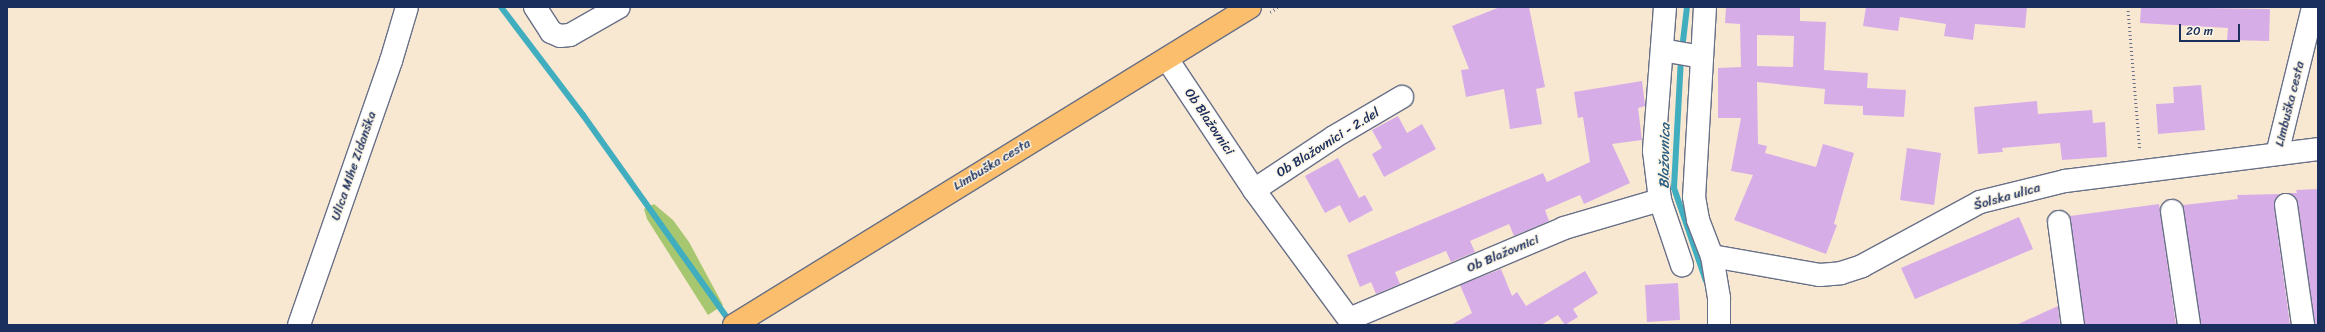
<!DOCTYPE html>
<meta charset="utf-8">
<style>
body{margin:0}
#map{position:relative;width:2325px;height:332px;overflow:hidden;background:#f8e8d2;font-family:Sriracha,sans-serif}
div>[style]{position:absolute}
.green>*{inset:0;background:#a6c770}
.stream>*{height:6px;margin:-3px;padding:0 3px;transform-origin:3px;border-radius:3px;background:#41aebf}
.building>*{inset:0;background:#d7ade8}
.path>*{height:2.5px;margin-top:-1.25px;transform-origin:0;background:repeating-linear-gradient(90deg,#687087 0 1px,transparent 0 4px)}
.roads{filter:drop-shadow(1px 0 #687087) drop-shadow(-1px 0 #687087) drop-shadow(0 1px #687087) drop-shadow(0 -1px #687087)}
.minor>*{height:22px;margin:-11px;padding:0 11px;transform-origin:11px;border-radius:11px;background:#fff}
.major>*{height:22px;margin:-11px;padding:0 11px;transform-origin:11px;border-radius:11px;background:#fabe6d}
span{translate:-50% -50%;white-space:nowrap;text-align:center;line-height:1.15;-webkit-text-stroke:3px #fcf5e5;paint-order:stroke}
.street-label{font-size:13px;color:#1b2f5e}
.water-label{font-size:14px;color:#285b80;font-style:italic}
.frame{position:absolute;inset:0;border:8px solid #1b2f5e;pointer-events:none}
.scale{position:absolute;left:2179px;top:24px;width:61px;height:18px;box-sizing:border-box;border:2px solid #1b2f5e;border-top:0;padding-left:5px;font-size:12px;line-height:14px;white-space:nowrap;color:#1b2f5e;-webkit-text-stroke:3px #fcf5e5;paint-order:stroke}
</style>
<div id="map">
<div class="green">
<div style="clip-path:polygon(654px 204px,673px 220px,689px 242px,723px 305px,708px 315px,647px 219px,644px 209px)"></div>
</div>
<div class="stream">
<div style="left:501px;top:7px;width:136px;rotate:52.8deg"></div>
<div style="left:583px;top:115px;width:255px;rotate:54.6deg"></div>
<div style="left:1687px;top:7px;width:51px;rotate:96.7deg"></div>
<div style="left:1681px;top:58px;width:130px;rotate:93.1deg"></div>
<div style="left:1674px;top:188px;width:98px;rotate:71deg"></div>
</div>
<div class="building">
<div style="clip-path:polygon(1500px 7px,1529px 7px,1545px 87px,1536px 89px,1542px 124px,1510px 129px,1504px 89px,1466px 97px,1461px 70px,1469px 69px,1452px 26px)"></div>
<div style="clip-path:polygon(evenodd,1726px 7px,1800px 7px,1800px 21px,1826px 22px,1824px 70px,1868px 73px,1867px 88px,1906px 90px,1904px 117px,1863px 115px,1863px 106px,1824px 104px,1825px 89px,1757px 82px,1758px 144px,1767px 146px,1765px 153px,1816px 167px,1823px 144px,1854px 153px,1834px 224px,1837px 225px,1826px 254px,1734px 220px,1753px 175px,1731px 171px,1741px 118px,1718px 118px,1718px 68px,1741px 67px,1740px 24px,1725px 23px,1726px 7px,1757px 35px,1794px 36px,1793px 67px,1757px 66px,1757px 35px)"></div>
<div style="clip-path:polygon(1866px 7px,2027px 7px,2025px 28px,1975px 24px,1973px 40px,1944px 36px,1946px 24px,1900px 17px,1898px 31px,1863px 26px)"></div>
<div style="clip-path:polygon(2141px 7px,2270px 9px,2269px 41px,2227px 40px,2228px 28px,2140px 23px)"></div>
<div style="clip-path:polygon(1642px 81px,1645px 106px,1638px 108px,1642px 140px,1612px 144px,1630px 183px,1584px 204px,1580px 195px,1545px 210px,1549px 221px,1514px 236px,1509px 224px,1470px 241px,1475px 252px,1451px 262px,1446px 251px,1395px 272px,1400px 284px,1376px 294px,1371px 282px,1360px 287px,1347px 255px,1543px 173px,1547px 182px,1590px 162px,1583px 117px,1578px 118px,1574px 92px)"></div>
<div style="clip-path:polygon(2201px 85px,2205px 130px,2158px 134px,2156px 104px,2174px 103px,2173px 87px)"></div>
<div style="clip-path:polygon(2037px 101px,2038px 114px,2092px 110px,2093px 123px,2105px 122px,2107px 157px,2062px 160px,2060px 143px,2002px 148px,2003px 152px,1978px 154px,1974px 107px)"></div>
<div style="clip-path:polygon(1398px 116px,1407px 133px,1422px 124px,1436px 149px,1384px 177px,1372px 154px,1382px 148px,1372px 130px)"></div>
<div style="clip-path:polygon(1907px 148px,1941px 153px,1934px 205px,1900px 200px)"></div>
<div style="clip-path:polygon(1338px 158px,1359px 198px,1365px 195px,1373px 210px,1349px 223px,1340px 205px,1325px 213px,1305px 176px)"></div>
<div style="clip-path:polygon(2318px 189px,2318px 325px,2315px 325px,2298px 203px,2290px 193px,2297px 193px,2296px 190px)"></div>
<div style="clip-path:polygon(2282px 194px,2275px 200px,2274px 207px,2290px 325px,2201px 325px,2183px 205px,2238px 199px,2237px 195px)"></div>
<div style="clip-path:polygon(2159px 204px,2176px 325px,2085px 325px,2070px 216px)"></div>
<div style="clip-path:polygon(2019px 217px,2033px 249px,1915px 299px,1901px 268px)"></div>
<div style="clip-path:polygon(1501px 269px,1512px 296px,1517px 292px,1526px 306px,1585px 271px,1598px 293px,1573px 309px,1578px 317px,1565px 325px,1558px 315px,1541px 325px,1451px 325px,1472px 313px,1460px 285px)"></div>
<div style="clip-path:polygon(1678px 283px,1680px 320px,1647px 322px,1645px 285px)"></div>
<div style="clip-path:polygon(2058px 306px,2060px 323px,2057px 325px,2016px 325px)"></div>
</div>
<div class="path">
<div style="left:2128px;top:7px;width:144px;rotate:85.2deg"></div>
<div style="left:1270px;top:12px;width:9px;rotate:-32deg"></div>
</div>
<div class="roads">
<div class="minor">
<div style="left:535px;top:7px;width:30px;rotate:57deg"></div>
<div style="left:551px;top:32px;width:10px;rotate:24deg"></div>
<div style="left:560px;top:36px;width:10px;rotate:-6deg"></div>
<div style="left:570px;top:35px;width:56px;rotate:-29.7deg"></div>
<div style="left:1665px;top:7px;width:144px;rotate:94.4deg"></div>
<div style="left:1654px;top:151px;width:49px;rotate:83deg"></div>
<div style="left:1660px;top:200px;width:69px;rotate:71.3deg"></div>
<div style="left:1705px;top:7px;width:190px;rotate:93.3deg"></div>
<div style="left:1694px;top:197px;width:23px;rotate:80deg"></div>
<div style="left:1698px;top:220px;width:39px;rotate:69deg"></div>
<div style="left:1712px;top:256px;width:43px;rotate:80.5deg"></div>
<div style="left:1719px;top:298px;width:27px;rotate:90deg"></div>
<div style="left:1662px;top:50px;width:39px;rotate:10deg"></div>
<div style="left:1167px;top:59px;width:157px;rotate:56.4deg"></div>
<div style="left:1254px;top:190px;width:167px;rotate:53.7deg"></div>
<div style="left:2277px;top:154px;width:151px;rotate:-76.2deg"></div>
<div style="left:1254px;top:190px;width:96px;rotate:-33.5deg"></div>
<div style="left:1334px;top:137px;width:79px;rotate:-30.5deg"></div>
<div style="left:2286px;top:205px;width:121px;rotate:81.9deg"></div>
<div style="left:2172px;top:211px;width:115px;rotate:81.5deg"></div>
<div style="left:2059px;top:222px;width:104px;rotate:82.3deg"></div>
<div style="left:1712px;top:256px;width:110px;rotate:10deg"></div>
<div style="left:1820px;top:275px;width:21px;rotate:-5deg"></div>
<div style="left:1841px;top:273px;width:22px;rotate:-18deg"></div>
<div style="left:1862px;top:266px;width:134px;rotate:-28.5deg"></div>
<div style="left:1980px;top:202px;width:88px;rotate:-13.9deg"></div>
<div style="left:2065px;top:181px;width:255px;rotate:-7.2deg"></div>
<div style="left:1349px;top:319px;width:233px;rotate:-22.9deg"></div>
<div style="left:1564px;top:228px;width:100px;rotate:-16.3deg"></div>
<div style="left:299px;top:325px;width:280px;rotate:-70.8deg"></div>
<div style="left:391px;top:61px;width:56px;rotate:-73.5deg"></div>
</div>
<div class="major">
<div style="left:734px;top:325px;width:606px;rotate:-31.64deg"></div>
</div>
</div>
<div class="street-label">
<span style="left:2290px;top:104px;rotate:-76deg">Limbuška cesta</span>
<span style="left:1209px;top:122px;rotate:56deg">Ob Blažovnici</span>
<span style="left:1328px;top:143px;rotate:-32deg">Ob Blažovnici - 2.del</span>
<span style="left:992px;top:165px;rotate:-31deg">Limbuška cesta</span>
<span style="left:354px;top:166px;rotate:-71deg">Ulica Mihe Zidanška</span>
<span style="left:2007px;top:197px;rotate:-16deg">Šolska ulica</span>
<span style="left:1503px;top:254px;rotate:-23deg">Ob Blažovnici</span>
</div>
<div class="water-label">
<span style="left:1665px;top:156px;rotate:-89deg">Blažovnica</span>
</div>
<div class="frame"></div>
<div class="scale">20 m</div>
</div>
